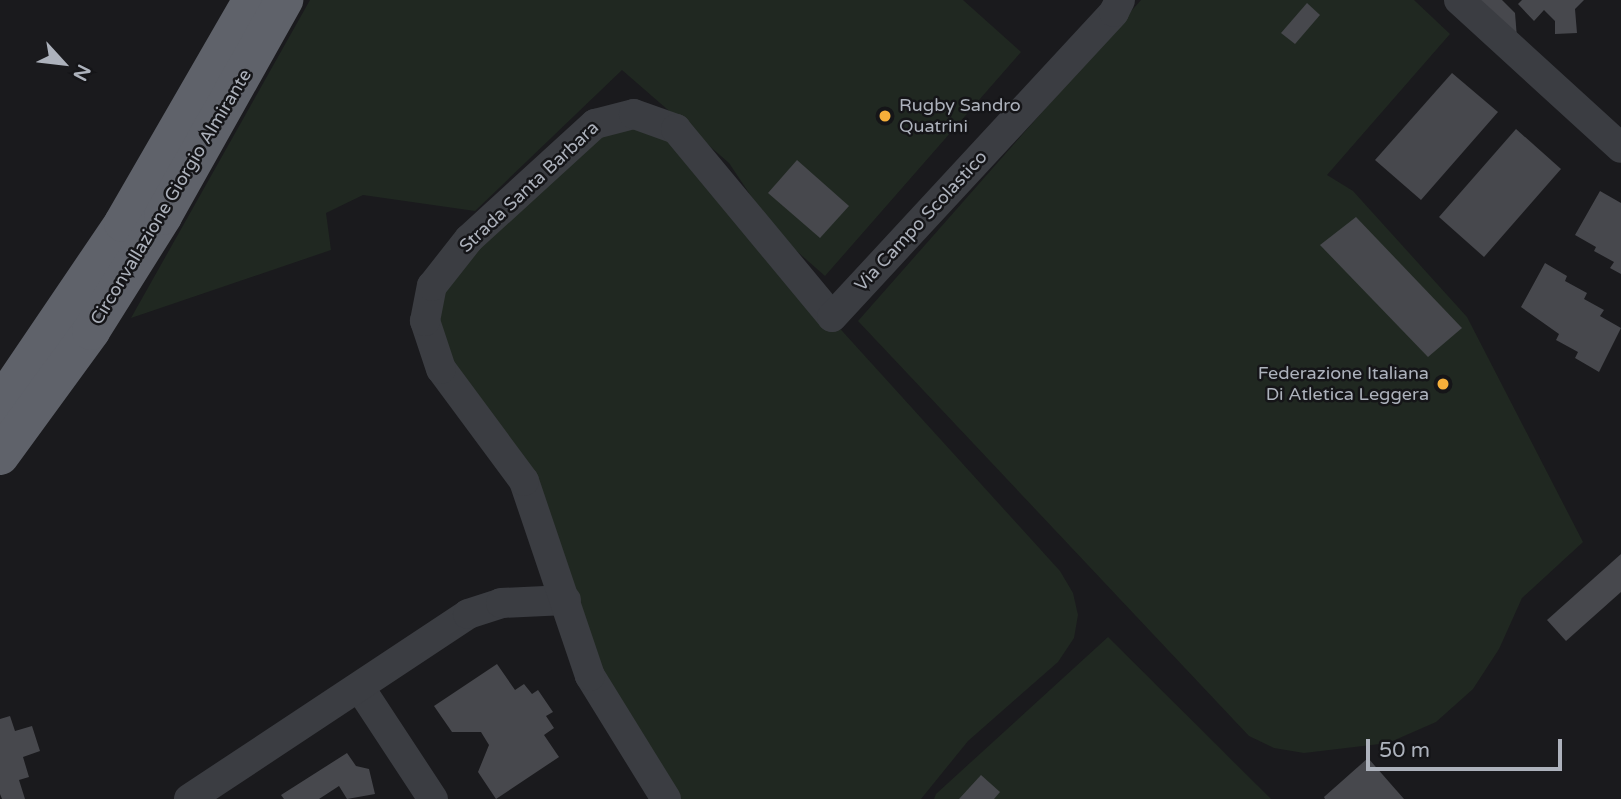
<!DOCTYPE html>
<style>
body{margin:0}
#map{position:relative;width:1621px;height:799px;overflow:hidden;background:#1a1a1d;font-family:"Varela Round",sans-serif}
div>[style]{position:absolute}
.green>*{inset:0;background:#202821}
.building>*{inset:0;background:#47484d}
.minor>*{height:30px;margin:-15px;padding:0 15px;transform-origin:15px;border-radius:15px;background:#3b3d42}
.trunk>*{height:38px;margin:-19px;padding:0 19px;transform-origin:19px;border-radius:19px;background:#5f626a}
.dots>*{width:19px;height:19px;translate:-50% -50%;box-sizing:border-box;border:4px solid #151518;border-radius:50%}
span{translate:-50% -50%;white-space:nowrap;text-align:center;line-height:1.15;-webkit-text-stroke:5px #151518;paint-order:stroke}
.poi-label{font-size:18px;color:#adb2bc}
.left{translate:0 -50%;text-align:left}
.right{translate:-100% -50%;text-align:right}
.street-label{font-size:18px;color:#adb2bc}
.north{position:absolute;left:28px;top:28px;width:70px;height:70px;-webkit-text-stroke:5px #151518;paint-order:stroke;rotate:117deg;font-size:19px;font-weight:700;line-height:28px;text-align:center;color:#adb2bc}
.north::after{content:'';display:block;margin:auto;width:24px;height:32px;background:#adb2bc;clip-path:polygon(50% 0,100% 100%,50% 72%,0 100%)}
.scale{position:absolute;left:1366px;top:739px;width:196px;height:32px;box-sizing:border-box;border:4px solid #adb2bc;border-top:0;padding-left:9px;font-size:21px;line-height:24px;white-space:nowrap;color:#adb2bc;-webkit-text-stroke:5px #151518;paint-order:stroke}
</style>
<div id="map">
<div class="green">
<div style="clip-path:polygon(310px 0,963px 0,1021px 52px,825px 276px,775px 232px,729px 163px,622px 70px,475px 211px,363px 195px,326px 213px,331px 250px,131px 318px)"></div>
<div style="clip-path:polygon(1141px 0,1414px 0,1450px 34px,1327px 175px,1353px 191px,1467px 317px,1583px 542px,1522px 598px,1499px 649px,1473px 689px,1436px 722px,1388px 743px,1304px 753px,1274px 748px,1249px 736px,858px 321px)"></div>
<div style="clip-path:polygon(647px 116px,1060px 571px,1073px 593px,1078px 615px,1074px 638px,1058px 662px,968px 741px,921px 799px,666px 799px,619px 728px,535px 507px,441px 369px,432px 286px,595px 124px)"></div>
<div style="clip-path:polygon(1108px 637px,1271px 799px,934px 799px,936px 794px)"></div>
</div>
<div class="building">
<div style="clip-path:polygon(1478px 0,1502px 0,1515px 13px,1517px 38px)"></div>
<div style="clip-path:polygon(1522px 0,1584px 0,1575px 9px,1577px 33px,1555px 34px,1555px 21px,1544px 10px,1534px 21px,1518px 4px)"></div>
<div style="clip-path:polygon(1307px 3px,1320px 15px,1295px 44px,1281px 33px)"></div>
<div style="clip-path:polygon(1452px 73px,1498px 112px,1421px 200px,1375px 160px)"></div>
<div style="clip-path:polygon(1516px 129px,1561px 169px,1484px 257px,1439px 217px)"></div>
<div style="clip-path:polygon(797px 160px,849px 206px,820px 238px,768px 193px)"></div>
<div style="clip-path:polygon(1600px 191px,1621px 203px,1621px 274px,1610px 268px,1614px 262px,1594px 251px,1596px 247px,1575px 235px)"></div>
<div style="clip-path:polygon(1356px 217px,1462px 328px,1428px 357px,1320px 245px)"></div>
<div style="clip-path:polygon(1545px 263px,1567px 276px,1565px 281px,1587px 293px,1584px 299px,1604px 310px,1600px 316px,1621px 328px,1599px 372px,1575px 358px,1578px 352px,1556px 340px,1559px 334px,1521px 307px)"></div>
<div style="clip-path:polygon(1621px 554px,1621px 592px,1566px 641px,1547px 620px)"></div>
<div style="clip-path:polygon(497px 664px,515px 690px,524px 684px,532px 694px,538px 690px,553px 712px,546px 716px,554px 728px,544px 735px,559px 757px,496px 799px,478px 772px,489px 745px,481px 732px,452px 732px,434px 706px)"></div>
<div style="clip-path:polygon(10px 716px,15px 731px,32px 726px,40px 751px,23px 757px,29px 777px,19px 780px,25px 799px,2px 799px,0 794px,0 719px)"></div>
<div style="clip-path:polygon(347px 753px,356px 766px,369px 769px,375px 794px,347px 799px,339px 786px,319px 799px,284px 799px,281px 795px)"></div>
<div style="clip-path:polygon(1368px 758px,1404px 799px,1325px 799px,1324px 797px)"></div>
<div style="clip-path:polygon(981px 775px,1000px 792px,994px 799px,959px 799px)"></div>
</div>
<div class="minor">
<div style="left:1459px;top:0;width:219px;rotate:42.4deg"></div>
<div style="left:360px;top:688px;width:133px;rotate:56.7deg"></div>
<div style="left:189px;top:799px;width:335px;rotate:-33.5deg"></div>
<div style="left:468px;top:614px;width:35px;rotate:-18deg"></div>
<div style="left:501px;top:603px;width:65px;rotate:-2.6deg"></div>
<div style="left:666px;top:799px;width:145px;rotate:-121.7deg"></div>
<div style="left:590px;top:676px;width:206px;rotate:-108.7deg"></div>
<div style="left:524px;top:481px;width:139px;rotate:-126.5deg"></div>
<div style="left:441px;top:369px;width:51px;rotate:-108.4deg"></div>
<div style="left:425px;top:321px;width:36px;rotate:-79deg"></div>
<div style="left:432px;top:286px;width:60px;rotate:-51.8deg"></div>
<div style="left:469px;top:239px;width:171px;rotate:-42.4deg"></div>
<div style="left:595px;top:124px;width:40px;rotate:-14.4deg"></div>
<div style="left:634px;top:114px;width:45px;rotate:19.7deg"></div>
<div style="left:676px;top:129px;width:244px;rotate:50.3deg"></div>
<div style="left:832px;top:317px;width:415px;rotate:-47.2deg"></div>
<div style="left:1114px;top:12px;width:13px;rotate:-63deg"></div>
</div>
<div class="trunk">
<div style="left:0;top:405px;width:220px;rotate:-55.9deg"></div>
<div style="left:123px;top:223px;width:258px;rotate:-60deg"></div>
<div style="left:0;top:456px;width:155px;rotate:-53.9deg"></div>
<div style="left:91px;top:331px;width:136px;rotate:-57.9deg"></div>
<div style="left:163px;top:216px;width:248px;rotate:-60.7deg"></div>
</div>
<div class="dots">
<div style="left:885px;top:116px;background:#f5af3a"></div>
<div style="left:1443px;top:384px;background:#f5af3a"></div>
</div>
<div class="poi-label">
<span class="left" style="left:899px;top:116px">Rugby Sandro<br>Quatrini</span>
<span class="right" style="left:1429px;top:384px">Federazione Italiana<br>Di Atletica Leggera</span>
</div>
<div class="street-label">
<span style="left:529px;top:187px;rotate:-43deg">Strada Santa Barbara</span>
<span style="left:171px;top:197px;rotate:-59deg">Circonvallazione Giorgio Almirante</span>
<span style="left:921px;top:221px;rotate:-47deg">Via Campo Scolastico</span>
</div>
<div class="north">N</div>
<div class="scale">50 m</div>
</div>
